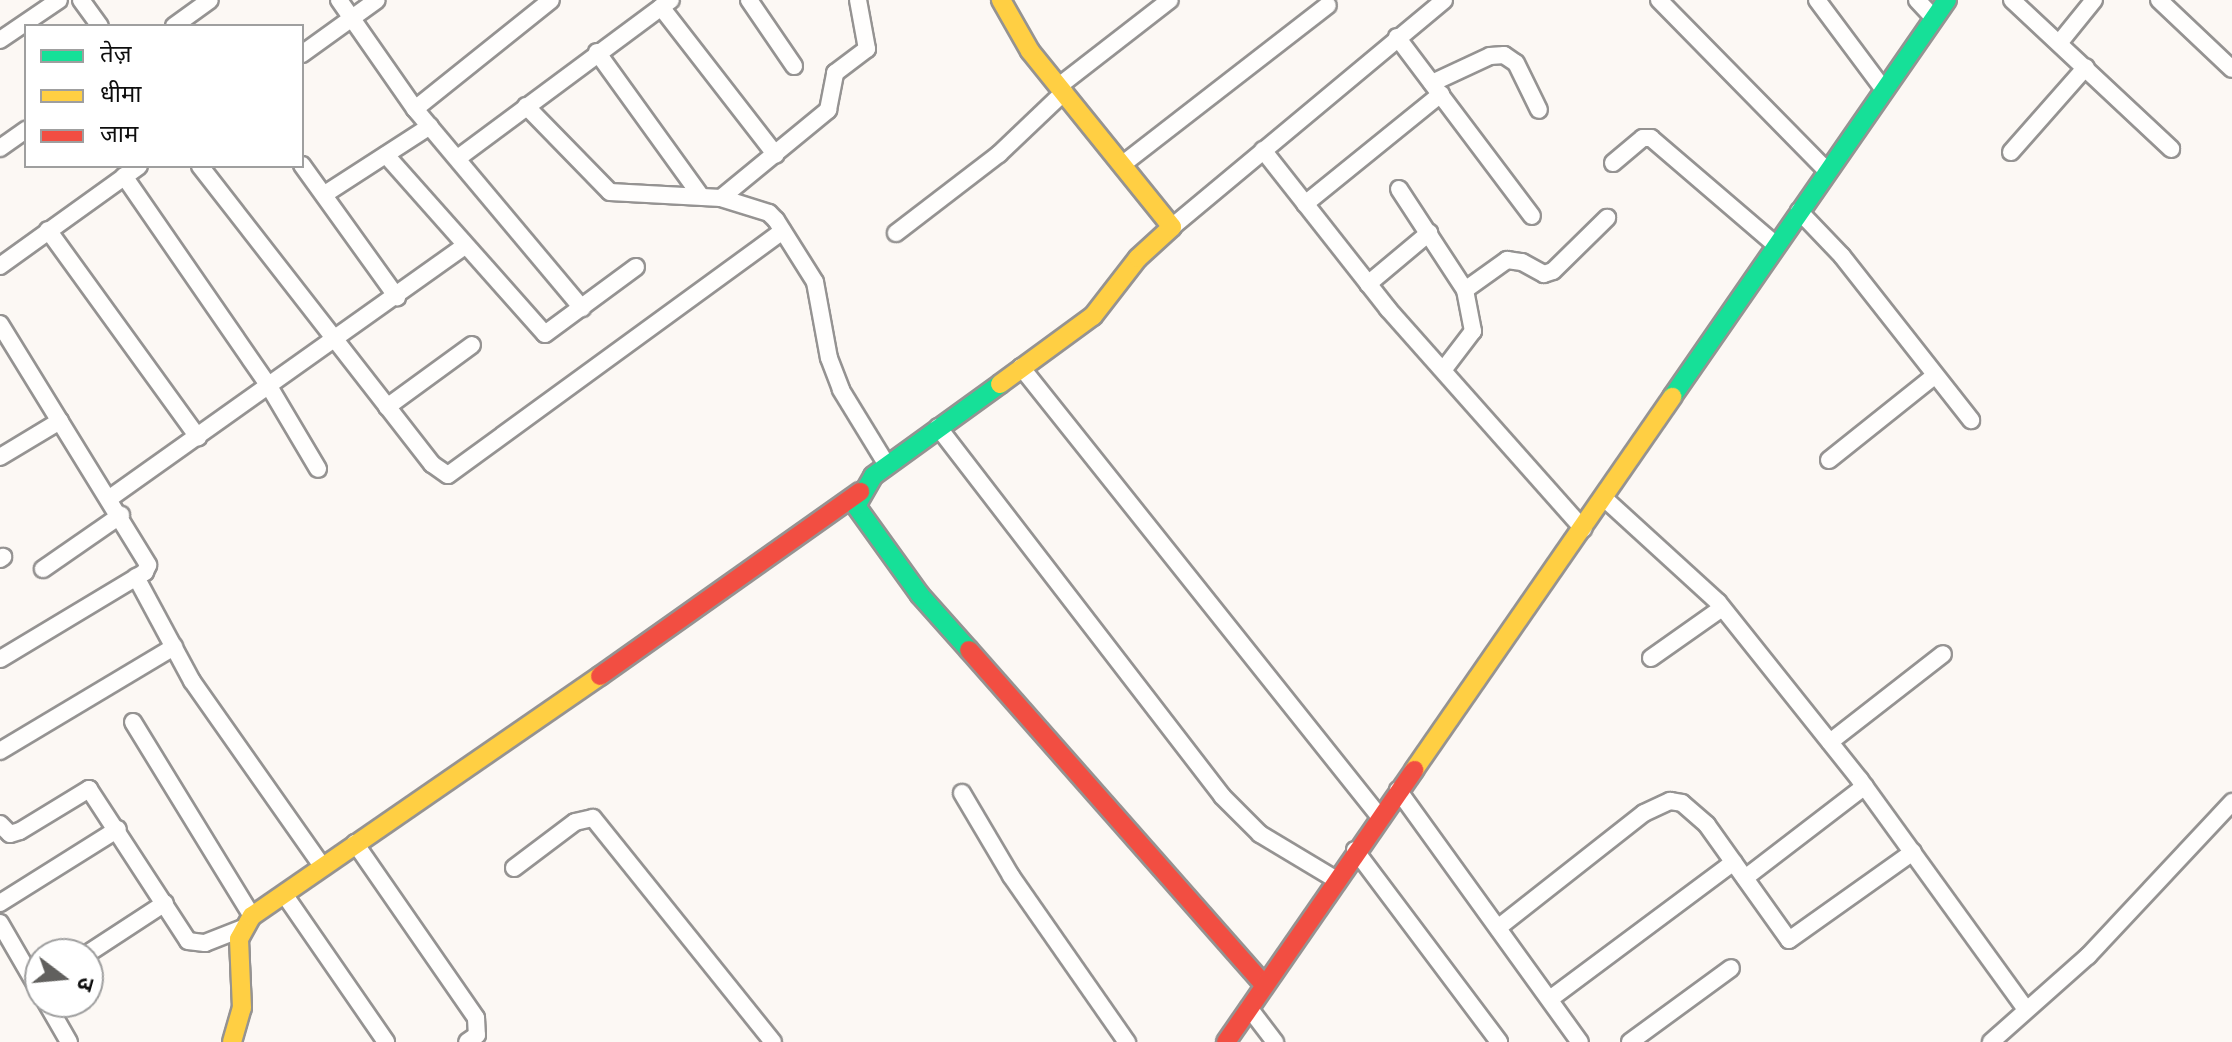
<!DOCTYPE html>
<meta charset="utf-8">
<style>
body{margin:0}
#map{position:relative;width:2232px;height:1042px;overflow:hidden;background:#fcf8f4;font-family:Bitter,"Noto Sans Devanagari",serif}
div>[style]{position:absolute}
.roads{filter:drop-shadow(2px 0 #959392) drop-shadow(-2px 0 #959392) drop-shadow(0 2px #959392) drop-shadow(0 -2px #959392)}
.street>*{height:16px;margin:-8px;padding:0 8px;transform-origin:8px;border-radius:8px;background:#fffefd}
.fast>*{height:18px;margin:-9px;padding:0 9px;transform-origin:9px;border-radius:9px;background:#16e098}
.slow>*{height:18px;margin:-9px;padding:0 9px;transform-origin:9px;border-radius:9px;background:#ffcf43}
.jam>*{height:18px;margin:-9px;padding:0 9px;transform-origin:9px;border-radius:9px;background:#f24e42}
span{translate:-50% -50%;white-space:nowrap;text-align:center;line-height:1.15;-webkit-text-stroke:8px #fff;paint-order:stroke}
.legend{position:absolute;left:24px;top:24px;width:280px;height:144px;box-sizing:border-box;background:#fff;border:2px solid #9f9f9f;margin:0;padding:10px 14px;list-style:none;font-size:24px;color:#0e0e0e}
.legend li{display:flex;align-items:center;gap:16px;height:40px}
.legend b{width:40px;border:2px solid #9f9f9f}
.north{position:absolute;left:24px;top:938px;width:80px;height:80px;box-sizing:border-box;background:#fff;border:2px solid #9f9f9f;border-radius:50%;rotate:106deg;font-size:22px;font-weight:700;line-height:32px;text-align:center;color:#0e0e0e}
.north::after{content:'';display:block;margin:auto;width:28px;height:36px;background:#61605e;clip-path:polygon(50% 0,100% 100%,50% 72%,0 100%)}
</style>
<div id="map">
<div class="roads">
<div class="street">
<div style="left:81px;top:0;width:32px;rotate:54deg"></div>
<div style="left:339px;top:0;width:133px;rotate:55.1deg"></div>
<div style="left:415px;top:109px;width:260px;rotate:50deg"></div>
<div style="left:749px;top:0;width:80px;rotate:55.7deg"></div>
<div style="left:1659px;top:0;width:240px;rotate:45.5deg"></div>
<div style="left:1817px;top:0;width:112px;rotate:53.3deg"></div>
<div style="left:1917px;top:0;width:25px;rotate:47deg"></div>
<div style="left:2012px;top:0;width:218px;rotate:43.1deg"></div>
<div style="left:2159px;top:0;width:100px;rotate:43.4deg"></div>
<div style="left:661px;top:7px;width:187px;rotate:52.2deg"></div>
<div style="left:174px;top:26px;width:44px;rotate:-35.8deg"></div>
<div style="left:1397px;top:37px;width:224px;rotate:53deg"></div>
<div style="left:0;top:40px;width:71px;rotate:-34.1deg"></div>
<div style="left:2060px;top:42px;width:54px;rotate:-51deg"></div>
<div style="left:597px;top:52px;width:178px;rotate:54.2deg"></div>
<div style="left:302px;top:54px;width:92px;rotate:-35.8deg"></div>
<div style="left:1432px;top:83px;width:64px;rotate:-25deg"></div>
<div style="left:1490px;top:56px;width:14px;rotate:-4deg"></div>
<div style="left:1504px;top:55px;width:14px;rotate:34deg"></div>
<div style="left:1516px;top:63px;width:52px;rotate:63.9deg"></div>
<div style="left:1059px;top:86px;width:140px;rotate:-37.8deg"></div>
<div style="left:526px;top:106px;width:120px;rotate:45.7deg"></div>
<div style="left:610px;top:192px;width:111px;rotate:3.1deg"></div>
<div style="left:721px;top:198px;width:50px;rotate:17.4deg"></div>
<div style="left:769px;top:213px;width:10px;rotate:45deg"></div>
<div style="left:776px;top:220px;width:73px;rotate:57.8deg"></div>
<div style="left:815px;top:282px;width:77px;rotate:79.6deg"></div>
<div style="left:829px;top:358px;width:34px;rotate:69deg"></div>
<div style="left:841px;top:390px;width:88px;rotate:58.5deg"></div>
<div style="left:415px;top:109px;width:174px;rotate:-38.7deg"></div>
<div style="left:0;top:148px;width:32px;rotate:-35deg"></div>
<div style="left:1263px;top:150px;width:202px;rotate:51.8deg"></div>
<div style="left:1388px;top:309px;width:294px;rotate:48.4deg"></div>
<div style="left:2011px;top:152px;width:113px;rotate:-48.6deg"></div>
<div style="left:386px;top:155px;width:239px;rotate:48.4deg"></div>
<div style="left:545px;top:334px;width:113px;rotate:-36.4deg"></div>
<div style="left:458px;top:158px;width:265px;rotate:-36.6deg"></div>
<div style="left:1613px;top:163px;width:39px;rotate:-40deg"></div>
<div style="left:1643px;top:138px;width:8px"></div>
<div style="left:1651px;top:138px;width:165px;rotate:40.6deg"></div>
<div style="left:1123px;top:164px;width:259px;rotate:-37.8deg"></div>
<div style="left:302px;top:165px;width:163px;rotate:54.3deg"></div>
<div style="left:200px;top:166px;width:378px;rotate:52.1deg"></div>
<div style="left:432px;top:464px;width:19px;rotate:35deg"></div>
<div style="left:448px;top:475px;width:414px;rotate:-36.1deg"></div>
<div style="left:124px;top:176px;width:257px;rotate:55.4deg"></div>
<div style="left:270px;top:388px;width:94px;rotate:59.3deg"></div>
<div style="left:1399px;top:189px;width:121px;rotate:56.8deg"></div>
<div style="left:1465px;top:290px;width:42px;rotate:79deg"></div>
<div style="left:1473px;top:331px;width:48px;rotate:127.3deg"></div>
<div style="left:325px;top:194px;width:125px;rotate:-32.9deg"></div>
<div style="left:721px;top:198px;width:139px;rotate:-39.4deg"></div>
<div style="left:828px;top:110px;width:38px;rotate:-79deg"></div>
<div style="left:835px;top:73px;width:40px;rotate:-37deg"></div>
<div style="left:867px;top:49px;width:50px;rotate:-100.4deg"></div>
<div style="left:1305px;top:204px;width:175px;rotate:-39deg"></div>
<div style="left:1799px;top:211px;width:62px;rotate:46.3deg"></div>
<div style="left:1842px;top:256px;width:209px;rotate:51.8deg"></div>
<div style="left:1172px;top:227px;width:354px;rotate:-39.8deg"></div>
<div style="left:48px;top:230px;width:256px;rotate:54.1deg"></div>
<div style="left:896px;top:233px;width:130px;rotate:-37.5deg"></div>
<div style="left:999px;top:154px;width:90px;rotate:-43.6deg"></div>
<div style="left:0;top:266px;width:171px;rotate:-35.7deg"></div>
<div style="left:1368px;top:284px;width:80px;rotate:-39.9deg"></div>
<div style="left:1465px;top:290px;width:52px;rotate:-35.5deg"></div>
<div style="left:1507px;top:260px;width:15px;rotate:8deg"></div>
<div style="left:1522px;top:262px;width:25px;rotate:29deg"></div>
<div style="left:1544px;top:274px;width:9px;rotate:-18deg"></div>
<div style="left:1553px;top:271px;width:76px;rotate:-44.5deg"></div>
<div style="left:0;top:324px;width:283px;rotate:58.4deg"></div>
<div style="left:148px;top:565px;width:8px;rotate:113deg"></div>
<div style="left:145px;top:572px;width:169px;rotate:149deg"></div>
<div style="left:1021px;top:367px;width:574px;rotate:51.43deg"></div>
<div style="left:387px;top:407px;width:105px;rotate:-36.1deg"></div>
<div style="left:938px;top:427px;width:466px;rotate:52.4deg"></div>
<div style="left:1222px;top:796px;width:54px;rotate:45deg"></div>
<div style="left:1260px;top:834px;width:87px;rotate:31deg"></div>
<div style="left:0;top:457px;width:70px;rotate:-31deg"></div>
<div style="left:1829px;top:460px;width:133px;rotate:-38.6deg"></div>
<div style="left:110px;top:498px;width:435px;rotate:-35.4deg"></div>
<div style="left:1604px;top:498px;width:154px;rotate:42.4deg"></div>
<div style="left:1718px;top:602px;width:228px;rotate:51.4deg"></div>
<div style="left:1860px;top:780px;width:283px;rotate:54.1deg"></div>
<div style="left:0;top:559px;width:4px;rotate:-34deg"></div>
<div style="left:43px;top:569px;width:95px;rotate:-34.7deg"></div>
<div style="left:136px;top:577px;width:118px;rotate:61.7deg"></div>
<div style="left:192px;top:681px;width:226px;rotate:54.9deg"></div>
<div style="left:1651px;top:658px;width:87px;rotate:-35.2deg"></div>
<div style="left:133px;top:722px;width:228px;rotate:58.5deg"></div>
<div style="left:1830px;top:742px;width:143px;rotate:-37.9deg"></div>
<div style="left:0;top:751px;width:203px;rotate:-30.9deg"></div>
<div style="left:1398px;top:790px;width:311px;rotate:54.2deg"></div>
<div style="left:962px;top:793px;width:96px;rotate:59.4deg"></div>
<div style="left:1011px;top:876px;width:203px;rotate:55.1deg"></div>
<div style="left:0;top:824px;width:14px;rotate:45deg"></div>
<div style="left:10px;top:834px;width:10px;rotate:-17deg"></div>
<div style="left:20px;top:831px;width:81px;rotate:-31.3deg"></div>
<div style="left:89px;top:789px;width:181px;rotate:56.9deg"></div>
<div style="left:188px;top:941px;width:17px;rotate:7deg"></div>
<div style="left:205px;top:943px;width:41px;rotate:-21.5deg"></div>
<div style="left:355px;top:843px;width:213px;rotate:55.3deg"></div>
<div style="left:476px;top:1018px;width:17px;rotate:87deg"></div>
<div style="left:477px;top:1035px;width:12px;rotate:145deg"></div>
<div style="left:1355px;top:850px;width:240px;rotate:53.1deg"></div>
<div style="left:514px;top:868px;width:76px;rotate:-37deg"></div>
<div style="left:575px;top:822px;width:18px;rotate:-13deg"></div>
<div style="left:593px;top:818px;width:287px;rotate:51.2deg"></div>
<div style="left:1745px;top:878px;width:151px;rotate:-37.5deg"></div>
<div style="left:284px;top:894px;width:180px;rotate:55.4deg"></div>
<div style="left:0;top:903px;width:139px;rotate:-32.1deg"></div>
<div style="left:0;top:923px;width:80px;rotate:59.9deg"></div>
<div style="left:1499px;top:927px;width:184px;rotate:-38.2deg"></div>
<div style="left:1644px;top:813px;width:29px;rotate:-25deg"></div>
<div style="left:1670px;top:801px;width:12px;rotate:9deg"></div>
<div style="left:1682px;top:803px;width:33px;rotate:41deg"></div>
<div style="left:1707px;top:825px;width:141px;rotate:54.5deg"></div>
<div style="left:1789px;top:940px;width:152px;rotate:-35.4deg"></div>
<div style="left:87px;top:954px;width:93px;rotate:-33.2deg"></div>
<div style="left:1550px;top:999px;width:229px;rotate:-36.7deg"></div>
<div style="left:46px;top:1002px;width:46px;rotate:60.1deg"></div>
<div style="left:1249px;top:1008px;width:43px;rotate:52.6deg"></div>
<div style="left:1630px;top:1042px;width:125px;rotate:-36.2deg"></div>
<div style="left:1991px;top:1042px;width:130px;rotate:-41.6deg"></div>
<div style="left:2088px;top:956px;width:211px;rotate:-46.9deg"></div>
</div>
<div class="fast">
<div style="left:1672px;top:397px;width:483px;rotate:-55.3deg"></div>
<div style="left:969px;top:650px;width:74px;rotate:-131.7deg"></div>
<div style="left:920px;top:595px;width:110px;rotate:-125.7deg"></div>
<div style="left:856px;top:506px;width:34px;rotate:-60deg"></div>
<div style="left:873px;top:476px;width:157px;rotate:-35.9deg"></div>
</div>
<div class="slow">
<div style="left:1000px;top:384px;width:115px;rotate:-36.2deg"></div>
<div style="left:1093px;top:316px;width:73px;rotate:-52.2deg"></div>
<div style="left:1138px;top:258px;width:46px;rotate:-42.4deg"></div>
<div style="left:1172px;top:227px;width:226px;rotate:-128.9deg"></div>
<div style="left:1030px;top:51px;width:59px;rotate:-119.6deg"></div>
<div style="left:1414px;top:770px;width:454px;rotate:-55.3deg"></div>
<div style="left:232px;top:1042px;width:35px;rotate:-74deg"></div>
<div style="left:242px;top:1008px;width:69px;rotate:-92.5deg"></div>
<div style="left:239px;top:939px;width:26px;rotate:-61deg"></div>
<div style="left:252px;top:916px;width:423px;rotate:-34.6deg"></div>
</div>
<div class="jam">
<div style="left:969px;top:650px;width:446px;rotate:48.6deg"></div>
<div style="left:600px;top:676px;width:319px;rotate:-35.3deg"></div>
<div style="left:1226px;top:1042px;width:331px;rotate:-55.3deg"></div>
</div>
</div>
<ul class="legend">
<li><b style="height:10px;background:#16e098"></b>तेज़</li>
<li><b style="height:10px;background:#ffcf43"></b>धीमा</li>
<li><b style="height:10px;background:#f24e42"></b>जाम</li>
</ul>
<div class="north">उ</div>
</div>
